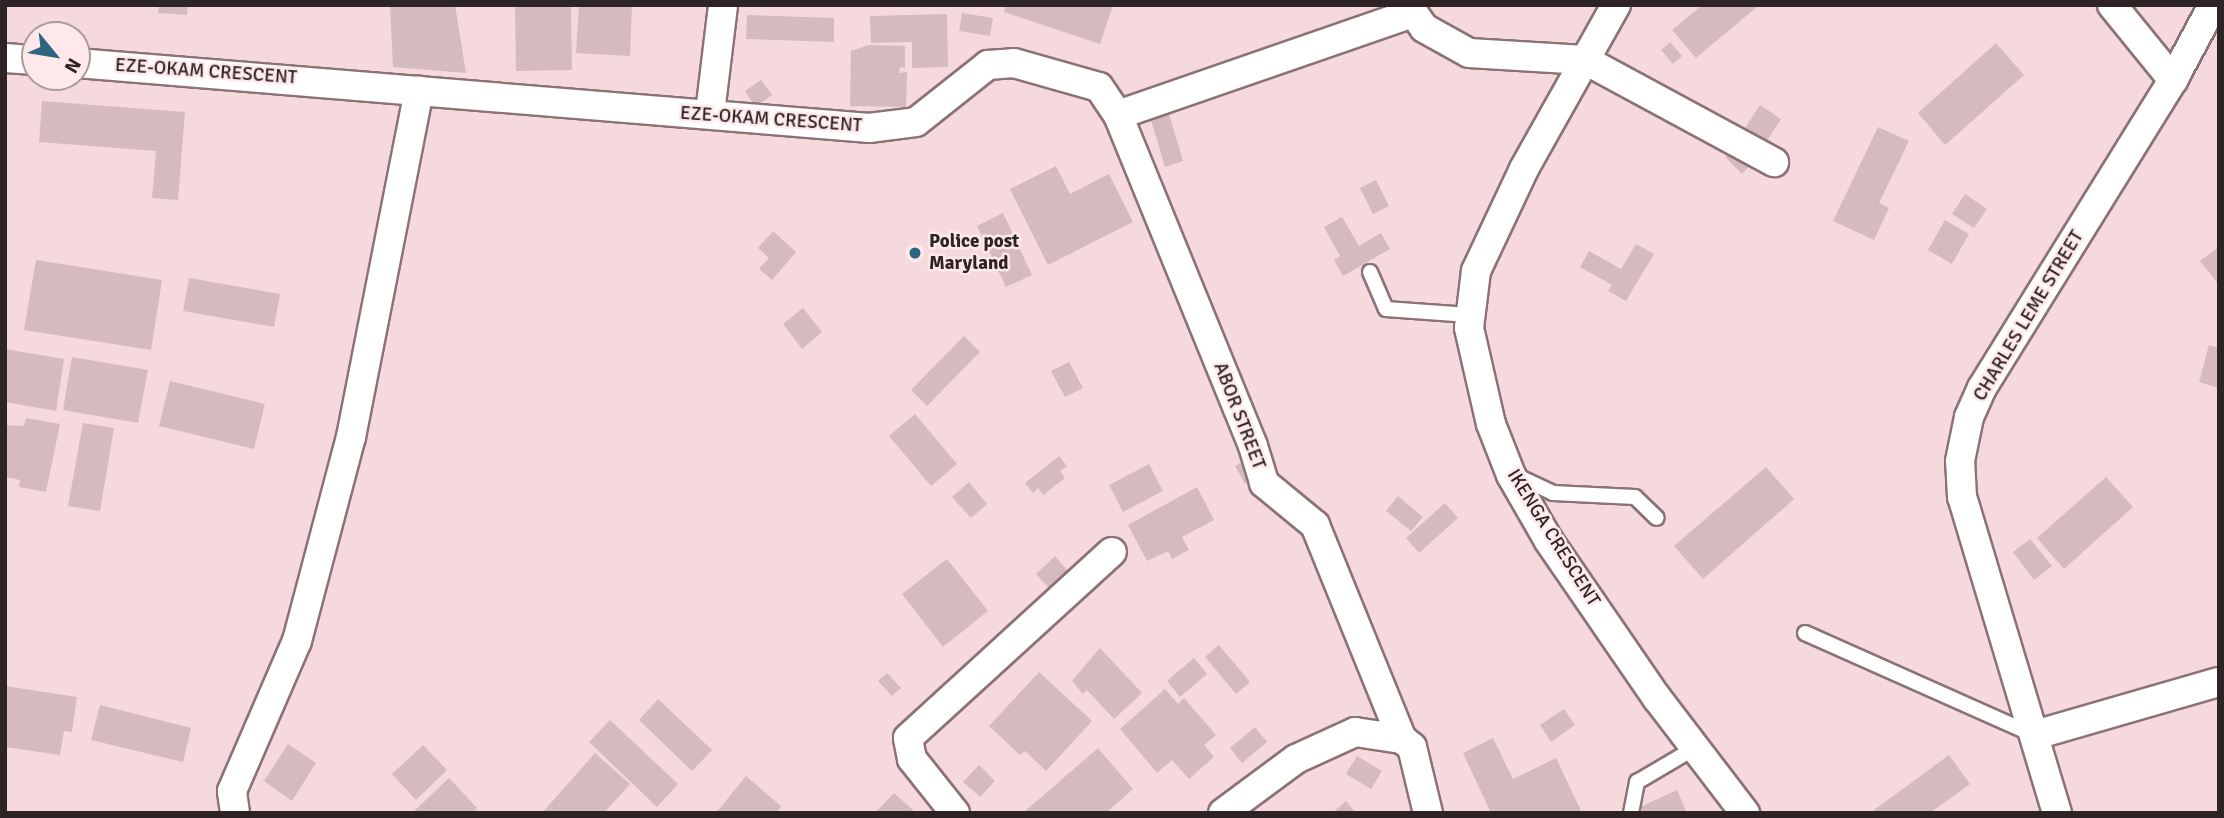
<!DOCTYPE html>
<style>
body{margin:0}
#map{position:relative;width:2224px;height:818px;overflow:hidden;background:#f5d9dc;font-family:Signika,sans-serif}
div>[style]{position:absolute}
.building>*{inset:0;background:#d6bbbe}
.roads{filter:drop-shadow(2px 0 #8b7275) drop-shadow(-2px 0 #8b7275) drop-shadow(0 2px #8b7275) drop-shadow(0 -2px #8b7275)}
.service>*{height:14px;margin:-7px;padding:0 7px;transform-origin:7px;border-radius:7px;background:#fff}
.minor>*{height:28px;margin:-14px;padding:0 14px;transform-origin:14px;border-radius:14px;background:#fff}
.dots>*{width:19px;height:19px;translate:-50% -50%;box-sizing:border-box;border:4px solid #ffe8ea;border-radius:50%}
span{translate:-50% -50%;white-space:nowrap;text-align:center;line-height:1.15;-webkit-text-stroke:5px #ffe8ea;paint-order:stroke}
.street-label{font-size:19px;color:#2e2425}
.poi-label{font-size:19px;color:#2e2425;font-weight:700}
.left{translate:0 -50%;text-align:left}
.frame{position:absolute;inset:0;border:7px solid #2e2425;pointer-events:none}
.north{position:absolute;left:21px;top:21px;width:70px;height:70px;box-sizing:border-box;background:#ffe8ea;border:2px solid #ab9a9b;border-radius:50%;rotate:120deg;font-size:19px;font-weight:700;line-height:28px;text-align:center;color:#2e2425}
.north::after{content:'';display:block;margin:auto;width:24px;height:32px;background:#2d647f;clip-path:polygon(50% 0,100% 100%,50% 72%,0 100%)}
</style>
<div id="map">
<div class="building">
<div style="clip-path:polygon(159px 5px,188px 5px,187px 15px,158px 13px)"></div>
<div style="clip-path:polygon(390px 5px,455px 5px,466px 73px,393px 67px)"></div>
<div style="clip-path:polygon(515px 5px,571px 5px,572px 70px,516px 71px)"></div>
<div style="clip-path:polygon(579px 5px,632px 5px,630px 56px,576px 53px)"></div>
<div style="clip-path:polygon(1006px 5px,1113px 5px,1100px 44px,1004px 12px)"></div>
<div style="clip-path:polygon(1702px 5px,1759px 5px,1696px 58px,1672px 30px)"></div>
<div style="clip-path:polygon(962px 13px,993px 18px,990px 36px,959px 31px)"></div>
<div style="clip-path:polygon(947px 14px,948px 67px,912px 68px,912px 42px,871px 43px,870px 16px)"></div>
<div style="clip-path:polygon(747px 15px,834px 18px,834px 42px,746px 39px)"></div>
<div style="clip-path:polygon(1670px 42px,1682px 56px,1673px 64px,1661px 50px)"></div>
<div style="clip-path:polygon(1996px 43px,2024px 75px,1945px 145px,1918px 113px)"></div>
<div style="clip-path:polygon(868px 45px,905px 46px,905px 68px,900px 67px,899px 73px,907px 72px,906px 107px,850px 106px,851px 51px)"></div>
<div style="clip-path:polygon(761px 80px,772px 95px,755px 107px,745px 91px)"></div>
<div style="clip-path:polygon(42px 101px,185px 112px,178px 200px,152px 198px,156px 151px,39px 142px)"></div>
<div style="clip-path:polygon(1760px 105px,1781px 119px,1766px 142px,1745px 128px)"></div>
<div style="clip-path:polygon(1169px 114px,1183px 161px,1165px 167px,1151px 120px)"></div>
<div style="clip-path:polygon(1878px 127px,1909px 141px,1879px 203px,1889px 208px,1874px 240px,1833px 221px)"></div>
<div style="clip-path:polygon(1736px 145px,1753px 162px,1742px 174px,1725px 157px)"></div>
<div style="clip-path:polygon(1056px 166px,1070px 194px,1109px 174px,1133px 222px,1048px 265px,1010px 189px)"></div>
<div style="clip-path:polygon(1376px 180px,1389px 206px,1373px 214px,1360px 188px)"></div>
<div style="clip-path:polygon(1965px 194px,1987px 209px,1974px 228px,1952px 214px)"></div>
<div style="clip-path:polygon(1003px 213px,1032px 275px,1006px 287px,977px 226px)"></div>
<div style="clip-path:polygon(1342px 217px,1359px 246px,1381px 233px,1390px 249px,1343px 276px,1334px 260px,1340px 256px,1324px 227px)"></div>
<div style="clip-path:polygon(1945px 220px,1969px 234px,1952px 264px,1928px 250px)"></div>
<div style="clip-path:polygon(773px 231px,796px 252px,772px 280px,759px 269px,769px 258px,758px 248px)"></div>
<div style="clip-path:polygon(1636px 244px,1654px 254px,1626px 301px,1608px 291px,1612px 285px,1580px 267px,1589px 251px,1621px 269px)"></div>
<div style="clip-path:polygon(2219px 247px,2219px 285px,2200px 261px)"></div>
<div style="clip-path:polygon(36px 260px,162px 280px,151px 350px,24px 330px)"></div>
<div style="clip-path:polygon(189px 278px,280px 294px,274px 327px,183px 311px)"></div>
<div style="clip-path:polygon(803px 308px,822px 332px,802px 349px,783px 324px)"></div>
<div style="clip-path:polygon(964px 336px,980px 352px,927px 406px,911px 390px)"></div>
<div style="clip-path:polygon(2209px 345px,2219px 348px,2219px 388px,2199px 382px)"></div>
<div style="clip-path:polygon(5px 349px,64px 359px,56px 411px,5px 402px)"></div>
<div style="clip-path:polygon(72px 357px,148px 370px,138px 423px,63px 410px)"></div>
<div style="clip-path:polygon(1069px 362px,1083px 388px,1065px 397px,1051px 371px)"></div>
<div style="clip-path:polygon(170px 381px,265px 404px,254px 449px,159px 426px)"></div>
<div style="clip-path:polygon(915px 414px,957px 464px,931px 486px,889px 436px)"></div>
<div style="clip-path:polygon(26px 418px,60px 424px,46px 492px,19px 487px,20px 480px,5px 477px,5px 425px,24px 426px)"></div>
<div style="clip-path:polygon(83px 423px,114px 428px,100px 511px,68px 506px)"></div>
<div style="clip-path:polygon(1059px 456px,1067px 466px,1060px 471px,1065px 478px,1043px 495px,1038px 488px,1033px 493px,1025px 483px)"></div>
<div style="clip-path:polygon(1248px 459px,1257px 478px,1245px 484px,1235px 466px)"></div>
<div style="clip-path:polygon(1149px 464px,1163px 491px,1123px 512px,1109px 485px)"></div>
<div style="clip-path:polygon(1766px 467px,1794px 499px,1703px 579px,1674px 546px)"></div>
<div style="clip-path:polygon(2106px 477px,2133px 507px,2064px 569px,2037px 538px)"></div>
<div style="clip-path:polygon(969px 482px,987px 504px,971px 518px,952px 497px)"></div>
<div style="clip-path:polygon(1197px 487px,1214px 520px,1182px 537px,1189px 550px,1172px 559px,1168px 551px,1147px 561px,1128px 525px)"></div>
<div style="clip-path:polygon(1398px 496px,1423px 517px,1411px 531px,1386px 511px)"></div>
<div style="clip-path:polygon(1445px 503px,1458px 518px,1419px 553px,1406px 538px)"></div>
<div style="clip-path:polygon(2030px 539px,2052px 566px,2034px 580px,2013px 552px)"></div>
<div style="clip-path:polygon(1055px 556px,1068px 571px,1049px 588px,1036px 574px)"></div>
<div style="clip-path:polygon(947px 559px,988px 611px,943px 647px,902px 594px)"></div>
<div style="clip-path:polygon(1219px 645px,1250px 682px,1236px 694px,1205px 657px)"></div>
<div style="clip-path:polygon(1100px 648px,1142px 693px,1114px 719px,1087px 690px,1083px 694px,1072px 681px)"></div>
<div style="clip-path:polygon(1194px 658px,1207px 674px,1180px 697px,1167px 681px)"></div>
<div style="clip-path:polygon(1039px 672px,1092px 721px,1046px 771px,1025px 751px,1020px 755px,989px 726px)"></div>
<div style="clip-path:polygon(887px 673px,901px 688px,892px 696px,878px 681px)"></div>
<div style="clip-path:polygon(5px 686px,77px 697px,72px 732px,64px 731px,60px 755px,5px 747px)"></div>
<div style="clip-path:polygon(1165px 689px,1178px 704px,1184px 698px,1216px 735px,1204px 745px,1214px 757px,1189px 779px,1172px 760px,1157px 773px,1120px 729px)"></div>
<div style="clip-path:polygon(658px 699px,712px 750px,692px 771px,639px 720px)"></div>
<div style="clip-path:polygon(100px 705px,191px 728px,183px 762px,91px 740px)"></div>
<div style="clip-path:polygon(1564px 709px,1575px 725px,1551px 742px,1540px 725px)"></div>
<div style="clip-path:polygon(610px 720px,678px 784px,657px 807px,589px 742px)"></div>
<div style="clip-path:polygon(1255px 727px,1267px 742px,1242px 763px,1230px 748px)"></div>
<div style="clip-path:polygon(1493px 738px,1513px 779px,1556px 758px,1582px 813px,1491px 813px,1463px 753px)"></div>
<div style="clip-path:polygon(288px 744px,316px 763px,292px 801px,264px 781px)"></div>
<div style="clip-path:polygon(423px 745px,447px 770px,416px 800px,392px 774px)"></div>
<div style="clip-path:polygon(1098px 748px,1133px 789px,1106px 813px,1023px 813px)"></div>
<div style="clip-path:polygon(595px 753px,630px 784px,604px 813px,542px 813px)"></div>
<div style="clip-path:polygon(1949px 755px,1970px 784px,1930px 813px,1870px 813px)"></div>
<div style="clip-path:polygon(1357px 756px,1382px 771px,1371px 789px,1346px 774px)"></div>
<div style="clip-path:polygon(979px 765px,995px 781px,980px 797px,963px 782px)"></div>
<div style="clip-path:polygon(746px 776px,781px 806px,776px 813px,716px 813px)"></div>
<div style="clip-path:polygon(449px 778px,477px 808px,473px 813px,412px 813px)"></div>
<div style="clip-path:polygon(1677px 790px,1687px 813px,1643px 813px,1640px 807px)"></div>
<div style="clip-path:polygon(894px 793px,916px 813px,875px 813px)"></div>
<div style="clip-path:polygon(1346px 801px,1356px 813px,1332px 813px)"></div>
</div>
<div class="roads">
<div class="service">
<div style="left:1370px;top:272px;width:40px;rotate:66.6deg"></div>
<div style="left:1386px;top:309px;width:83px;rotate:4.1deg"></div>
<div style="left:1515px;top:475px;width:42px;rotate:25.3deg"></div>
<div style="left:1553px;top:493px;width:82px;rotate:2.8deg"></div>
<div style="left:1635px;top:497px;width:30px;rotate:44deg"></div>
<div style="left:1805px;top:633px;width:251px;rotate:24deg"></div>
<div style="left:1631px;top:813px;width:32px;rotate:-79deg"></div>
<div style="left:1637px;top:782px;width:65px;rotate:-30.5deg"></div>
</div>
<div class="minor">
<div style="left:1408px;top:5px;width:28px;rotate:55deg"></div>
<div style="left:1424px;top:28px;width:51px;rotate:29.1deg"></div>
<div style="left:1469px;top:53px;width:116px;rotate:3.5deg"></div>
<div style="left:1585px;top:60px;width:215px;rotate:28.4deg"></div>
<div style="left:1616px;top:5px;width:188px;rotate:119.3deg"></div>
<div style="left:1524px;top:169px;width:113px;rotate:115.2deg"></div>
<div style="left:1476px;top:271px;width:57px;rotate:97deg"></div>
<div style="left:1469px;top:328px;width:98px;rotate:77.1deg"></div>
<div style="left:1491px;top:424px;width:55px;rotate:68.6deg"></div>
<div style="left:1511px;top:475px;width:76px;rotate:60.1deg"></div>
<div style="left:1549px;top:541px;width:191px;rotate:55.5deg"></div>
<div style="left:1657px;top:698px;width:145px;rotate:52.6deg"></div>
<div style="left:2112px;top:5px;width:97px;rotate:50.9deg"></div>
<div style="left:5px;top:58px;width:30px;rotate:4deg"></div>
<div style="left:77px;top:63px;width:795px;rotate:4.69deg"></div>
<div style="left:869px;top:128px;width:47px;rotate:-7.3deg"></div>
<div style="left:916px;top:122px;width:92px;rotate:-38.4deg"></div>
<div style="left:988px;top:65px;width:26px;rotate:-4deg"></div>
<div style="left:1014px;top:63px;width:88px;rotate:15.8deg"></div>
<div style="left:1099px;top:87px;width:34px;rotate:56deg"></div>
<div style="left:1118px;top:115px;width:357px;rotate:67.8deg"></div>
<div style="left:1253px;top:446px;width:39px;rotate:73deg"></div>
<div style="left:1264px;top:483px;width:66px;rotate:39.5deg"></div>
<div style="left:1315px;top:525px;width:231px;rotate:67.9deg"></div>
<div style="left:1402px;top:739px;width:13px;rotate:39deg"></div>
<div style="left:1412px;top:747px;width:68px;rotate:76.4deg"></div>
<div style="left:710px;top:113px;width:109px;rotate:-83.1deg"></div>
<div style="left:1118px;top:115px;width:311px;rotate:-19.1deg"></div>
<div style="left:2035px;top:735px;width:191px;rotate:-16.1deg"></div>
<div style="left:235px;top:813px;width:22px;rotate:-98deg"></div>
<div style="left:232px;top:791px;width:163px;rotate:-66.6deg"></div>
<div style="left:297px;top:641px;width:211px;rotate:-75.2deg"></div>
<div style="left:351px;top:437px;width:353px;rotate:-78.9deg"></div>
<div style="left:955px;top:813px;width:69px;rotate:-128.5deg"></div>
<div style="left:912px;top:759px;width:21px;rotate:-101deg"></div>
<div style="left:908px;top:738px;width:276px;rotate:-42.4deg"></div>
<div style="left:1223px;top:813px;width:91px;rotate:-36.5deg"></div>
<div style="left:1296px;top:759px;width:65px;rotate:-24.6deg"></div>
<div style="left:1355px;top:732px;width:48px;rotate:8.5deg"></div>
<div style="left:2057px;top:813px;width:330px;rotate:-106.7deg"></div>
<div style="left:1962px;top:497px;width:36px;rotate:-93deg"></div>
<div style="left:1960px;top:461px;width:45px;rotate:-78.4deg"></div>
<div style="left:1969px;top:417px;width:32px;rotate:-66deg"></div>
<div style="left:1982px;top:388px;width:362px;rotate:-58.2deg"></div>
<div style="left:2173px;top:80px;width:85px;rotate:-61.9deg"></div>
</div>
</div>
<div class="dots">
<div style="left:915px;top:253px;background:#2d647f"></div>
</div>
<div class="street-label">
<span style="left:206px;top:72px;rotate:4deg">EZE-OKAM CRESCENT</span>
<span style="left:771px;top:120px;rotate:4deg">EZE-OKAM CRESCENT</span>
<span style="left:2029px;top:316px;rotate:-59deg">CHARLES LEME STREET</span>
<span style="left:1239px;top:416px;rotate:69deg">ABOR STREET</span>
<span style="left:1553px;top:538px;rotate:58deg">IKENGA CRESCENT</span>
</div>
<div class="poi-label">
<span class="left" style="left:929px;top:253px">Police post<br>Maryland</span>
</div>
<div class="frame"></div>
<div class="north">N</div>
</div>
